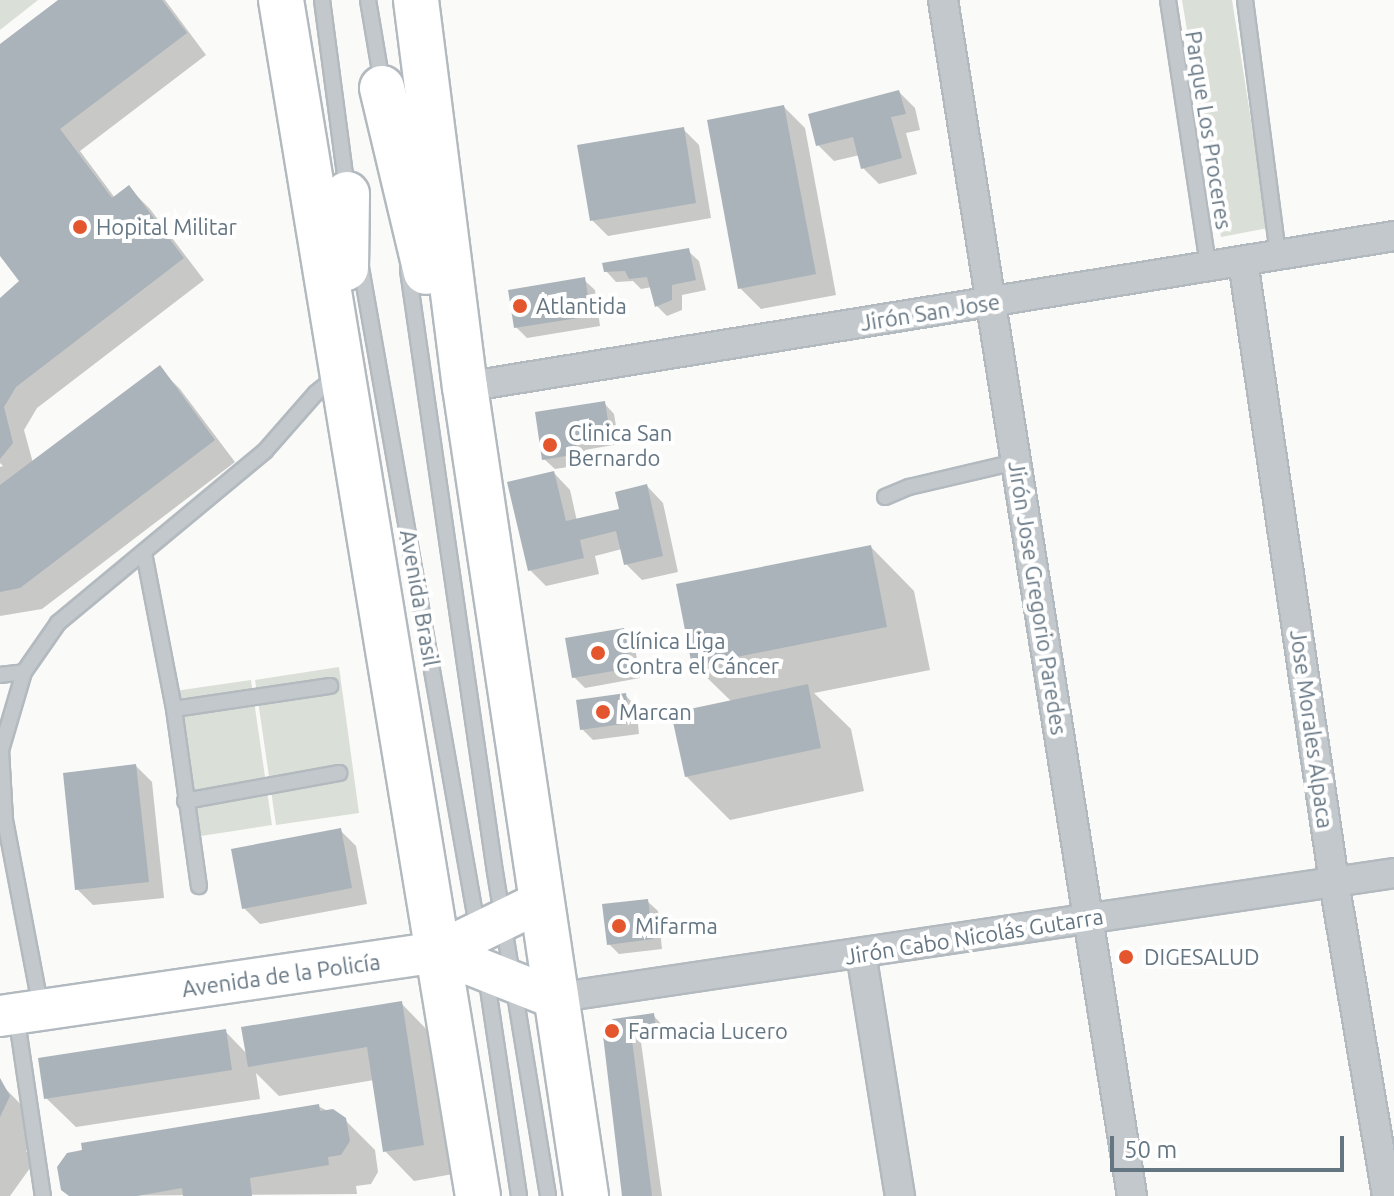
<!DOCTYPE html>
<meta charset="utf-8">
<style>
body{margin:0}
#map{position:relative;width:1394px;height:1196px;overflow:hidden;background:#fafaf8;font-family:Ubuntu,sans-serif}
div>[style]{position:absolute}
.green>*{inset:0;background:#dadfd7}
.shadow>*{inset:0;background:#0003}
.building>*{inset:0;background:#aab3b9}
.roads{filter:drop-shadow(2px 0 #b3babf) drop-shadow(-2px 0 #b3babf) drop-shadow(0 2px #b3babf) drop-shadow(0 -2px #b3babf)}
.lane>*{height:14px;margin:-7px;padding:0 7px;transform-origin:7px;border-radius:7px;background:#c3c8cc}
.street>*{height:28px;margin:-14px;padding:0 14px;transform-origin:14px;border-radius:14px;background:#c3c8cc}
.secondary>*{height:40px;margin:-20px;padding:0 20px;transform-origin:20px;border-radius:20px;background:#fff}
.primary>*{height:44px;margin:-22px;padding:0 22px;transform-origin:22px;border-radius:22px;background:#fff}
.dots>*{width:22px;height:22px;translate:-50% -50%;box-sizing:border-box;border:4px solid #fff;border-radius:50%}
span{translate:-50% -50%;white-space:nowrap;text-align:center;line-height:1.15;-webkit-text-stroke:8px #fff;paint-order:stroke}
.street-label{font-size:22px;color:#657683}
.poi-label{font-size:22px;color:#657683}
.left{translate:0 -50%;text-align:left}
.scale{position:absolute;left:1110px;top:1136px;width:234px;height:36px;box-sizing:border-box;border:4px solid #657683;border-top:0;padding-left:10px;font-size:24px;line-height:28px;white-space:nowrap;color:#657683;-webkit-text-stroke:6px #fff;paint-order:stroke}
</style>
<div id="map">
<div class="green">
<div style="clip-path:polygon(0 0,38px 0,0 30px)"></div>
<div style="clip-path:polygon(1182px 0,1232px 0,1268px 228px,1221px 237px)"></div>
<div style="clip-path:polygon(339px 667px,359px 813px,276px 825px,255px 680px)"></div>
<div style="clip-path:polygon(251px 680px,272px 825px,188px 838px,168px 692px)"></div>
</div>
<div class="shadow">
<div style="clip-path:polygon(62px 0,165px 0,206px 55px,80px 151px,115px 198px,129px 188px,150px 209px,204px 280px,37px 408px,24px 430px,33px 463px,159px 368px,180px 389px,235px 462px,42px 609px,0 616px,0 467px,3px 466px,0 463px,0 300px,22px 281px,0 253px,0 47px)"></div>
<div style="clip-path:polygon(899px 92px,915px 108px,920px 130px,906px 133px,917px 174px,879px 184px,863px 168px,860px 155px,834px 161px,818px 145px)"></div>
<div style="clip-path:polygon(784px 107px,805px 128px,836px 295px,761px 309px,740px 288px)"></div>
<div style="clip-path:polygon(683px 129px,699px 145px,711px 218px,608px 236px,592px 220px)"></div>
<div style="clip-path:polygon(688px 251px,699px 261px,706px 290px,682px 295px,682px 310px,667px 316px,657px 306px,652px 287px,641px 289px,633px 281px,616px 282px,606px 271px)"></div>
<div style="clip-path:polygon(584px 280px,595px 290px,600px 326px,527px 338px,516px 327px)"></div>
<div style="clip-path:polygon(604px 403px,614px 414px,619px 444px,585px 450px,587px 464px,555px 469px,544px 459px)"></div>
<div style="clip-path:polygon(554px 473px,570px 490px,577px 521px,622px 511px,647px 486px,663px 503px,678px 572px,642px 580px,626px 564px,622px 549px,595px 556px,599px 574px,546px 586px,530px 570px)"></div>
<div style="clip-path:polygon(871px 547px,914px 591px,930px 670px,814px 693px,851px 729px,864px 791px,730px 820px,686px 776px,732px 702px,694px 665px)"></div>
<div style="clip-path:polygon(624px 630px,634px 641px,640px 678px,585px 688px,574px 677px)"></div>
<div style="clip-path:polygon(625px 695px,636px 706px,639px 734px,593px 740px,582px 729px)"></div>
<div style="clip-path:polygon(136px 766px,152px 782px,164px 898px,93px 905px,77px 889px)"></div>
<div style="clip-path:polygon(340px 830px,356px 846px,367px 904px,260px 924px,244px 908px)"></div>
<div style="clip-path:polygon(647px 901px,658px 911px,662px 949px,619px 954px,609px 944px)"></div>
<div style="clip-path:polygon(401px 1003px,430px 1033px,453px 1174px,414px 1181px,385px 1151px,374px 1080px,279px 1096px,256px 1073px,260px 1099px,76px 1127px,46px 1098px,225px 1031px,247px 1054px)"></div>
<div style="clip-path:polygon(653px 1015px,663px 1026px,665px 1038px,641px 1042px,662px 1196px,626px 1196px,604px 1028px)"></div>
<div style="clip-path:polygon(0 1083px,37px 1121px,38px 1132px,26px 1151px,35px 1161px,10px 1196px,0 1196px)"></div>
<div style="clip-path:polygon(318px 1106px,345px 1120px,375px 1150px,378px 1172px,371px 1184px,356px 1186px,357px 1194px,70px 1196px)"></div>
</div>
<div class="building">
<div style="clip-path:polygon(58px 0,162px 0,187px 33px,60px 129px,112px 198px,129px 185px,184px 258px,16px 387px,4px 407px,13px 443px,0 459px,0 298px,19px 281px,0 256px,0 44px)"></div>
<div style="clip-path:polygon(899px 90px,906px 114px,891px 117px,902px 158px,861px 169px,853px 137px,816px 146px,808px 114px)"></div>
<div style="clip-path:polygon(784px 105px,816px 274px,738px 289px,707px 120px)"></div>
<div style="clip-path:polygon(684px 127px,696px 203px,590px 221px,577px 145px)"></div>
<div style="clip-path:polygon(689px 248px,696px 280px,672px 285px,672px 300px,655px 307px,647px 277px,629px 279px,625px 271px,604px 272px,602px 263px)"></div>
<div style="clip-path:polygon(585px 277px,591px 316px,514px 328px,508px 290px)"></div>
<div style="clip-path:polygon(160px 365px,215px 440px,20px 588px,0 592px,0 485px)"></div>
<div style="clip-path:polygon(605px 401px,610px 434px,575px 439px,578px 454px,542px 460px,535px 412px)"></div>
<div style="clip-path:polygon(554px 471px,566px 521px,619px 509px,615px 492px,647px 484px,663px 556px,624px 565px,616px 531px,580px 540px,584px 558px,528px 571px,507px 482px)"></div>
<div style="clip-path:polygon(871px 545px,887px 627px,692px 666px,676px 584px)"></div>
<div style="clip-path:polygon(624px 628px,631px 668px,572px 678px,565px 638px)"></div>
<div style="clip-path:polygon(808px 684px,821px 748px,685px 777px,671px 713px)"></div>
<div style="clip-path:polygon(626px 693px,630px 723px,580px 730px,576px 700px)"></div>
<div style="clip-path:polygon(136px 764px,149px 882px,75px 890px,63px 773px)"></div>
<div style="clip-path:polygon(341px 828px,352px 888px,242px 909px,231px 849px)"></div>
<div style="clip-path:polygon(648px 899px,653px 939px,607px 945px,602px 904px)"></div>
<div style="clip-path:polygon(402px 1001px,424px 1145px,383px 1152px,367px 1047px,248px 1067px,241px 1027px)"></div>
<div style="clip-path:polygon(654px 1013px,656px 1028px,631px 1032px,652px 1196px,622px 1196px,602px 1027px,613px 1019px)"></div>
<div style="clip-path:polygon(226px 1029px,232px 1070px,44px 1099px,38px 1058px)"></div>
<div style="clip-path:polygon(0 1078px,10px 1096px,0 1117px)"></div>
<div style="clip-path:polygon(319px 1104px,320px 1111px,333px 1109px,346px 1118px,350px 1141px,341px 1155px,328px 1157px,329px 1165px,250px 1178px,252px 1196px,183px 1196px,182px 1188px,137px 1196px,69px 1196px,61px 1190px,57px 1167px,67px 1153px,82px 1150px,81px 1143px)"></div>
</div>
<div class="roads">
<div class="lane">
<div style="left:322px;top:0;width:192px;rotate:82.5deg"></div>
<div style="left:368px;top:0;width:84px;rotate:80.4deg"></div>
<div style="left:1168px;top:0;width:269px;rotate:81.4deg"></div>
<div style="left:1245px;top:0;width:257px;rotate:82.6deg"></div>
<div style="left:360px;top:262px;width:679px;rotate:80deg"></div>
<div style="left:408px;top:270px;width:608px;rotate:81.78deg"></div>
<div style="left:495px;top:872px;width:328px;rotate:80.7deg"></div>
<div style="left:885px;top:497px;width:26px;rotate:-23deg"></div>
<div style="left:909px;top:487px;width:110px;rotate:-13.2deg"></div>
<div style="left:144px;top:553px;width:159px;rotate:79.1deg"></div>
<div style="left:174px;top:709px;width:179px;rotate:82deg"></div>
<div style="left:24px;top:672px;width:81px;rotate:106.4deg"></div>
<div style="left:1px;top:750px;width:70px;rotate:86.7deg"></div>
<div style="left:5px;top:820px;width:192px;rotate:79.2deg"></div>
<div style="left:0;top:675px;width:24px;rotate:-7deg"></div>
<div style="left:24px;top:672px;width:60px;rotate:-55.2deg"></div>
<div style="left:58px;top:623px;width:269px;rotate:-39.7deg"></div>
<div style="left:265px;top:451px;width:77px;rotate:-48.7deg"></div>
<div style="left:316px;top:393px;width:26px;rotate:-39deg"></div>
<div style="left:174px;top:709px;width:158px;rotate:-8.4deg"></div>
<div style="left:185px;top:801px;width:157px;rotate:-10.3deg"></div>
<div style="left:486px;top:975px;width:223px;rotate:81.5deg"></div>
<div style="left:16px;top:1014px;width:184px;rotate:81.6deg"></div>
</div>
<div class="street">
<div style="left:943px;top:0;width:1211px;rotate:81.02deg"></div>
<div style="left:1243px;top:261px;width:628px;rotate:81.66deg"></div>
<div style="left:1334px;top:882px;width:318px;rotate:80.4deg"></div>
<div style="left:465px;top:387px;width:941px;rotate:-9.23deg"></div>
<div style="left:861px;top:953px;width:246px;rotate:80.9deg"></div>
<div style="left:554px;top:998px;width:849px;rotate:-8.46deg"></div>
</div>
<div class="secondary">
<div style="left:438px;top:952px;width:114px;rotate:-26.1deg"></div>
<div style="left:0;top:1016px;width:443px;rotate:-8.3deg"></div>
<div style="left:438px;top:952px;width:125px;rotate:21.6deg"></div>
</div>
<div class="primary">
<div style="left:281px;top:0;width:1212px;rotate:80.65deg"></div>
<div style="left:416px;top:0;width:390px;rotate:82.8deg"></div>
<div style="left:465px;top:387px;width:818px;rotate:81.49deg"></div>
<div style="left:382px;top:88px;width:189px;rotate:76.6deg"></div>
<div style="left:346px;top:268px;width:74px;rotate:-89.2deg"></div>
</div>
</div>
<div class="dots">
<div style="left:80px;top:227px;background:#e4572e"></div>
<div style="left:520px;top:306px;background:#e4572e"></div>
<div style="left:550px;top:445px;background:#e4572e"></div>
<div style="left:598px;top:653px;background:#e4572e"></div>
<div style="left:603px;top:712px;background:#e4572e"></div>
<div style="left:619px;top:926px;background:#e4572e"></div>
<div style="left:1126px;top:957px;background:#e4572e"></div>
<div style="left:612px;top:1031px;background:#e4572e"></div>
</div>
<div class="street-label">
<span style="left:1209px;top:130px;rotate:81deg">Parque Los Proceres</span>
<span style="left:930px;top:312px;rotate:-9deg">Jirón San Jose</span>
<span style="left:420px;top:598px;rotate:80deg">Avenida Brasil</span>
<span style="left:1038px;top:598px;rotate:81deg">Jirón Jose Gregorio Paredes</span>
<span style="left:1312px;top:729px;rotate:82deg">Jose Morales Alpaca</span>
<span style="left:974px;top:936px;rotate:-9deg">Jirón Cabo Nicolás Gutarra</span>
<span style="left:281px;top:975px;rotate:-8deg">Avenida de la Policía</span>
</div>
<div class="poi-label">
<span class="left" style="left:96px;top:227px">Hopital Militar</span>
<span class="left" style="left:536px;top:306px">Atlantida</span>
<span class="left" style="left:568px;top:445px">Clinica San<br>Bernardo</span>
<span class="left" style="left:616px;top:653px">Clínica Liga<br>Contra el Cáncer</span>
<span class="left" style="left:619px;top:712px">Marcan</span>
<span class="left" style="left:635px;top:926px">Mifarma</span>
<span class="left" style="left:1144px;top:957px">DIGESALUD</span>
<span class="left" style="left:628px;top:1031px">Farmacia Lucero</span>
</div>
<div class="scale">50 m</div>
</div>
